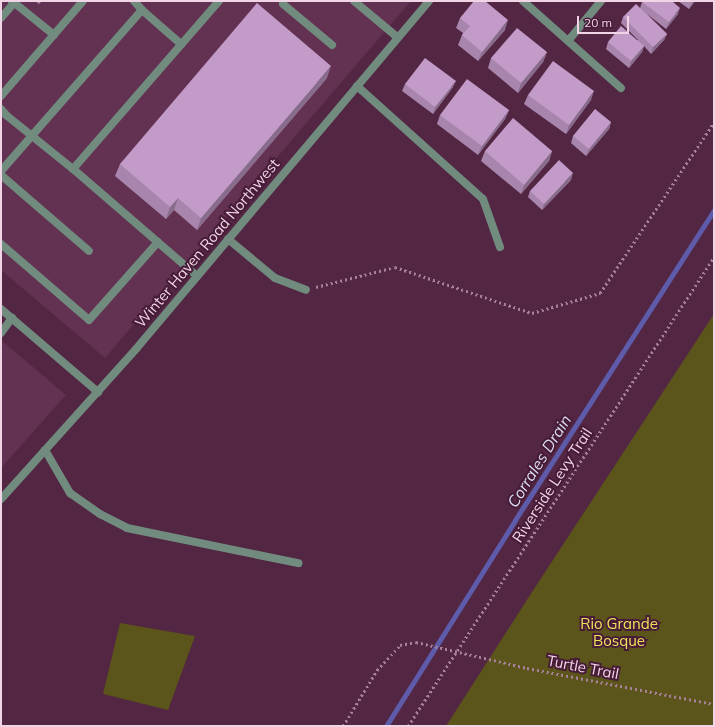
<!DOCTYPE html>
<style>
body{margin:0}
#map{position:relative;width:715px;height:727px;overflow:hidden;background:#532643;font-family:Mulish,sans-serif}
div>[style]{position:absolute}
.built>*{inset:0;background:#633151}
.green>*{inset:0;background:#5b541b}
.stream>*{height:5px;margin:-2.5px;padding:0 2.5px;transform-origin:2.5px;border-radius:2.5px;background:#5d5baa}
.path>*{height:2.5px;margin-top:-1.25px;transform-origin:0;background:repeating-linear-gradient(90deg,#a68198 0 2px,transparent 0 5px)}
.service>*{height:8px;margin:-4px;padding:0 4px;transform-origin:4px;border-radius:4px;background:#718b7e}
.minor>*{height:8px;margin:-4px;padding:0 4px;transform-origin:4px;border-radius:4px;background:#718b7e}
.tertiary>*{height:8px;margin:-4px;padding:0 4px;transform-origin:4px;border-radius:4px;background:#718b7e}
.wall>*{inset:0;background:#a885ac}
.shaded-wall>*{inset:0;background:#886c8c}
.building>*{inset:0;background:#c39bc8}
span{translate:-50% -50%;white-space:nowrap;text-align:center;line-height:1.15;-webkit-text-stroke:4px #471c38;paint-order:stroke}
.street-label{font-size:15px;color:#f1d4e5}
.park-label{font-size:15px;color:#f0e15b}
.water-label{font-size:16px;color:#dbddf3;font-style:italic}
.frame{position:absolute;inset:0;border:2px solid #f1d4e5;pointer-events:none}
.scale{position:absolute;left:577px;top:16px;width:52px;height:18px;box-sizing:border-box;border:2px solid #f1d4e5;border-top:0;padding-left:5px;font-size:12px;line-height:14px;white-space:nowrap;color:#f1d4e5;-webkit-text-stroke:3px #471c38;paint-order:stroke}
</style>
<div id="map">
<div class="built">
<div style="clip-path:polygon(1px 1px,411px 1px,105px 358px,1px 270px)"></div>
<div style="clip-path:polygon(1px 340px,66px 395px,1px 468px)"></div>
</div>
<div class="green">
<div style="clip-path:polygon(714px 314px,714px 726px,446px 726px,532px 592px)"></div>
<div style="clip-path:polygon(120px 623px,195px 636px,168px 710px,103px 694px)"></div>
</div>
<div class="stream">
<div style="left:386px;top:726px;width:243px;rotate:-57.9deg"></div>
<div style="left:515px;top:520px;width:368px;rotate:-57.3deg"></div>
</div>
<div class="path">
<div style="left:316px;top:287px;width:81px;rotate:-14.2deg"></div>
<div style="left:395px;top:267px;width:145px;rotate:18.6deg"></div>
<div style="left:532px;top:313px;width:71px;rotate:-16.4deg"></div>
<div style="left:600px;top:293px;width:206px;rotate:-56.3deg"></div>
<div style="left:343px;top:726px;width:66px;rotate:-58.7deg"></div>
<div style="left:377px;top:670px;width:34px;rotate:-47deg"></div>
<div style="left:400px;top:645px;width:16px;rotate:-11deg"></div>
<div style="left:416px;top:642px;width:114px;rotate:13.2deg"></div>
<div style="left:527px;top:668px;width:190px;rotate:10.9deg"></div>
<div style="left:408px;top:726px;width:560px;rotate:-56.88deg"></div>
</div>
<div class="service">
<div style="left:12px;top:1px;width:54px;rotate:39deg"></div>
<div style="left:134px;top:1px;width:12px;rotate:48deg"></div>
<div style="left:283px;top:4px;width:64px;rotate:39.9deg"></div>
<div style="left:1px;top:18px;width:20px;rotate:-49deg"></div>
<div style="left:1px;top:109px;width:8px;rotate:50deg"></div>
<div style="left:6px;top:115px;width:86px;rotate:38.9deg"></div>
<div style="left:1px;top:171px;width:214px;rotate:-48.8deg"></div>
<div style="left:142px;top:10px;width:52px;rotate:41.1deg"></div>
<div style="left:1px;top:175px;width:116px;rotate:40.8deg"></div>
<div style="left:1px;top:244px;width:116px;rotate:40.8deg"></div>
<div style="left:89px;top:320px;width:104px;rotate:-48.5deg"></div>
<div style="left:197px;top:276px;width:164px;rotate:-139.2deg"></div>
<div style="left:73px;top:169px;width:223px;rotate:-49deg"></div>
<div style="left:1px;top:333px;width:19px;rotate:-54deg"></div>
<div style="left:45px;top:450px;width:50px;rotate:59.8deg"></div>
<div style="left:70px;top:493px;width:37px;rotate:35deg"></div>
<div style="left:100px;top:514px;width:30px;rotate:27deg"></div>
<div style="left:127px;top:528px;width:175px;rotate:11.6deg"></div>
</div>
<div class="minor">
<div style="left:354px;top:1px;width:56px;rotate:39.9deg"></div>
<div style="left:523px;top:1px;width:131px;rotate:41.6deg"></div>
<div style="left:568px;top:41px;width:52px;rotate:-50.5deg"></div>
<div style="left:357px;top:86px;width:169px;rotate:41.9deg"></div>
<div style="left:483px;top:199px;width:51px;rotate:70.5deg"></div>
<div style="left:1px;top:96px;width:125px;rotate:-49.2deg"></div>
<div style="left:228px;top:239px;width:61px;rotate:39.7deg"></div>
<div style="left:275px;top:278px;width:33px;rotate:21deg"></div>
</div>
<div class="tertiary">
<div style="left:1px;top:309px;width:128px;rotate:40.6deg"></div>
<div style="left:1px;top:499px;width:202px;rotate:-48deg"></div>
<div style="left:136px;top:349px;width:455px;rotate:-49.9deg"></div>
</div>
<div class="wall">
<div style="clip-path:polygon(35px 1px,42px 1px,39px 4px)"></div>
<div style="clip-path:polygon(678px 1px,695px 1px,689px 9px)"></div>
<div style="clip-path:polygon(642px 2px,678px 14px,666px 29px,647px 14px,667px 34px,664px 40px,651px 54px,644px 46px,642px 52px,629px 68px,606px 49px,608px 42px,638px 40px,621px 23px,623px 17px,640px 8px)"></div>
<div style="clip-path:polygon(460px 18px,505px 30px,478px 61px,458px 45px,462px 35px,463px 33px,456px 28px)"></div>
<div style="clip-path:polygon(547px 52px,543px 62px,518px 93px,488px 68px,491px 58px)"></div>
<div style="clip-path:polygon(327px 78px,197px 230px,174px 210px,166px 219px,115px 176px,120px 164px)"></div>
<div style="clip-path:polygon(405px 84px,453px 87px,433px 114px,402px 91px)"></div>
<div style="clip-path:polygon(528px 95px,591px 100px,566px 134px,524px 104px)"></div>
<div style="clip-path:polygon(509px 110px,505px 119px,478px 155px,437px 124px,440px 115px)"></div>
<div style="clip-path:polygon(611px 122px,609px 129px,586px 156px,571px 143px,573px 136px)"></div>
<div style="clip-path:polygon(485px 151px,552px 151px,549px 161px,521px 194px,481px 161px)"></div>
<div style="clip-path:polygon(571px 180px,542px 210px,528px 197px,530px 191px)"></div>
</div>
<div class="shaded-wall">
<div style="clip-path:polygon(693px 1px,695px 1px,689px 9px)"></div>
<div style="clip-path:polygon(680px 8px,678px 14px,666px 29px,669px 22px)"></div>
<div style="clip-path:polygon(508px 20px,505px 30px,478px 61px,482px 52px)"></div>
<div style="clip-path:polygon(667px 34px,664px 40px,651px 54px,653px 47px)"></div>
<div style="clip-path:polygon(644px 46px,642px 52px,629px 68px,631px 61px)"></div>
<div style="clip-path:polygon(547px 52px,543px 62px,518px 93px,521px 83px)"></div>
<div style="clip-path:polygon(331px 66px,327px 78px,197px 230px,201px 218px)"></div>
<div style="clip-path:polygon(456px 81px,453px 87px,433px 114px,435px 107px)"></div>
<div style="clip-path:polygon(594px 91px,591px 100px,566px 134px,569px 125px)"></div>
<div style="clip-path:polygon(509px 110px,505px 119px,478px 155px,482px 146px)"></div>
<div style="clip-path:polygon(611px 122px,609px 129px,586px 156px,589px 149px)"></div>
<div style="clip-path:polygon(552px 151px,549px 161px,521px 194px,524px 185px)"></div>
<div style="clip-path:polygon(573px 173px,571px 180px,542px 210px,544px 204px)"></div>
<div style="clip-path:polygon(178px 198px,174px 210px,166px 219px,170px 207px)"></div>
</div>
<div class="building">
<div style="clip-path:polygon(474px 1px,485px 1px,508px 20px,482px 52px,462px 35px,470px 26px,460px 18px)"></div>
<div style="clip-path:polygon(643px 1px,672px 1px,680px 8px,669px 22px,642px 2px)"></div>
<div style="clip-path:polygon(257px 3px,331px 66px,201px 218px,178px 198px,170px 207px,120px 164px)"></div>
<div style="clip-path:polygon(636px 4px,667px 34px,653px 47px,623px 17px)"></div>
<div style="clip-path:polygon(621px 26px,644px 46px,631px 61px,608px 42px)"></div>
<div style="clip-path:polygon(517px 28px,547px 52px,521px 83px,491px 58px)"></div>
<div style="clip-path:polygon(425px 58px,456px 81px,435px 107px,405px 84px)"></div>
<div style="clip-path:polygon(553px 61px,594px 91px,569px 125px,528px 95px)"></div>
<div style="clip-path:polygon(467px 79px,509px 110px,482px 146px,440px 115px)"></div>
<div style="clip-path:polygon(595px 109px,611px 122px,589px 149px,573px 136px)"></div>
<div style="clip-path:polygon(513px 118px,552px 151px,524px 185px,485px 151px)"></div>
<div style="clip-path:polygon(559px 160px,573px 173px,544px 204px,530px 191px)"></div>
</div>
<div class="street-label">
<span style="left:207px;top:243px;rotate:-50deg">Winter Haven Road Northwest</span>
<span style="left:552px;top:485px;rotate:-57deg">Riverside Levy Trail</span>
<span style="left:583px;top:667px;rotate:11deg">Turtle Trail</span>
</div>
<div class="park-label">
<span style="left:619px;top:632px">Rio Grande<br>Bosque</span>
</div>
<div class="water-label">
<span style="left:539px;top:461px;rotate:-58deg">Corrales Drain</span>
</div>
<div class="frame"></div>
<div class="scale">20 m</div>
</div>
